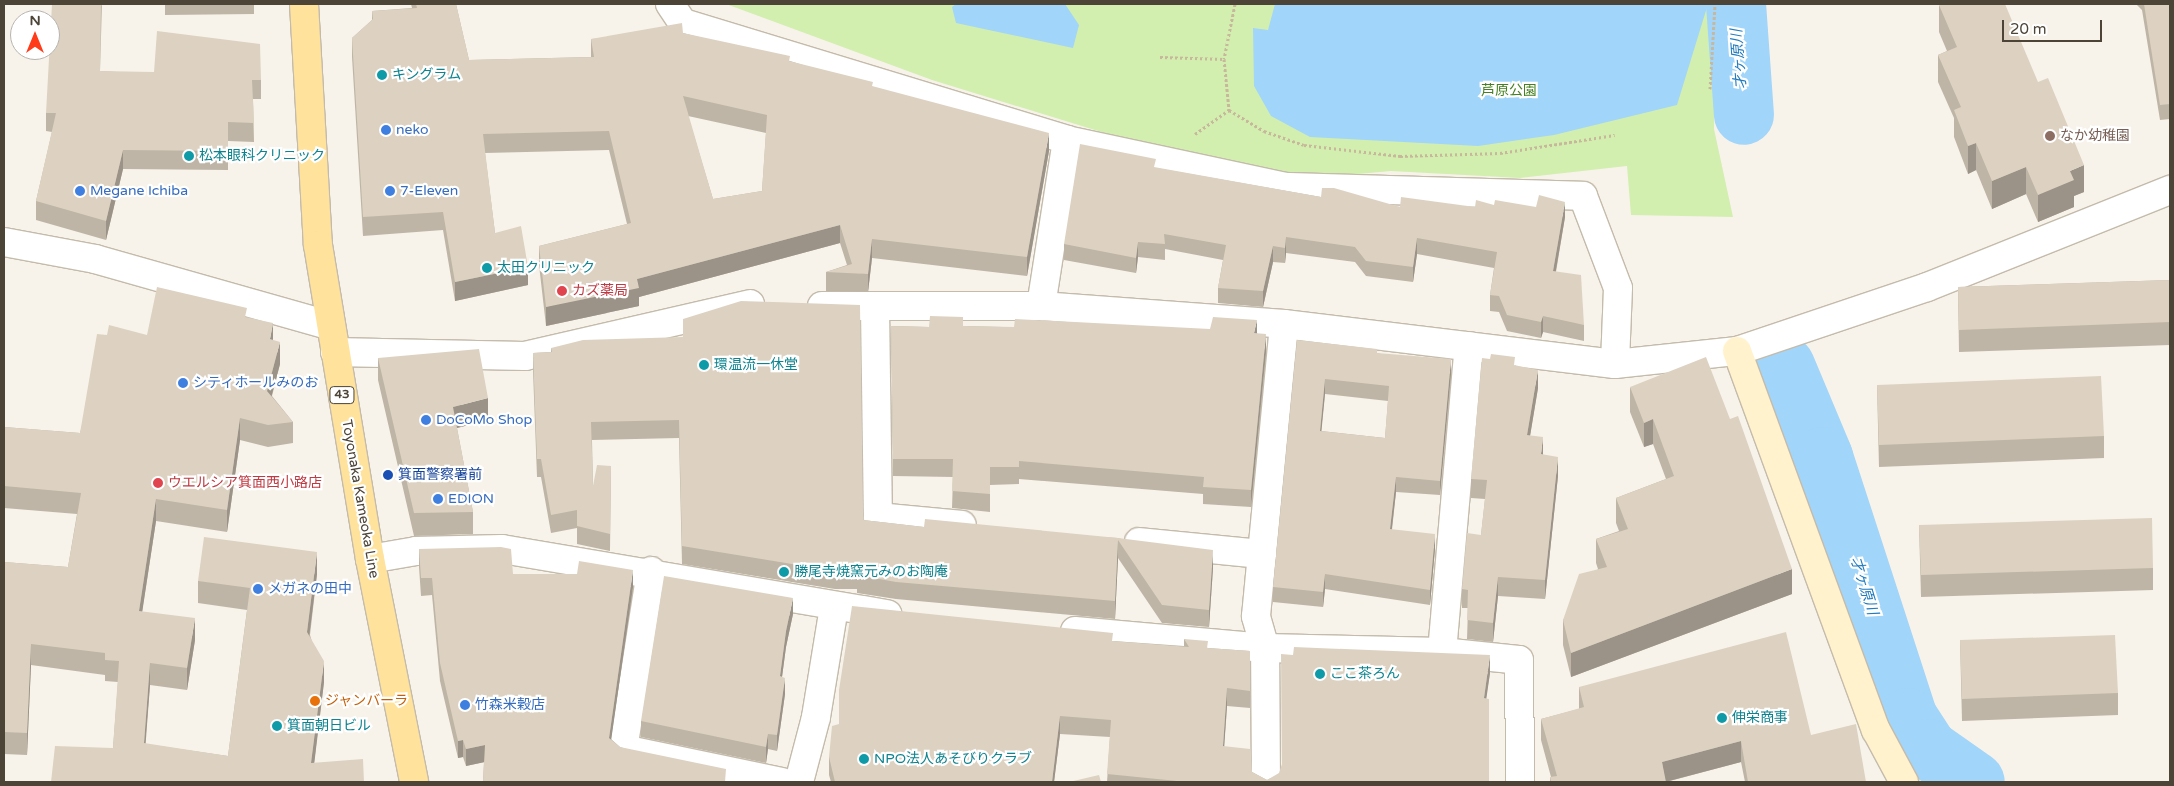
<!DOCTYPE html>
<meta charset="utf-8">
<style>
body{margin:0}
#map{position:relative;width:2174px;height:786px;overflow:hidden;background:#f7f3ea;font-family:"Varela Round","Noto Sans JP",sans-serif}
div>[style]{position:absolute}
.green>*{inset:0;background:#d2efaf}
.water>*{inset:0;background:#a1d5f9}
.river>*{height:60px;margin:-30px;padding:0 30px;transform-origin:30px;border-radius:30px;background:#a1d5f9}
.path>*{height:3px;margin-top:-1.5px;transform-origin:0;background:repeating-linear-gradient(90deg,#c7b79b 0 2.5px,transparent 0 5px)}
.roads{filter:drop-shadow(1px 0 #c4bbab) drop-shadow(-1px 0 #c4bbab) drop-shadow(0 1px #c4bbab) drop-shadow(0 -1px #c4bbab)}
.street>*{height:28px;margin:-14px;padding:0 14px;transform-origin:14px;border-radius:14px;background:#fff}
.secondary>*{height:28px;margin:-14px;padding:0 14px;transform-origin:14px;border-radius:14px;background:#fff2cc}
.primary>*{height:28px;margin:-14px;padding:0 14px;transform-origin:14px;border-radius:14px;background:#ffe29b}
.wall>*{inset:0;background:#beb5a6}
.shaded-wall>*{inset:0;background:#9b9387}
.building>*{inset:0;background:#ddd2c1}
.dots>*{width:14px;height:14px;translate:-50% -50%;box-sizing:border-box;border:2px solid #fff;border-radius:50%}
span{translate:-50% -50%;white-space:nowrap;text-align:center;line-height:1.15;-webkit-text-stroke:4.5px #fff;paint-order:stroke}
.shield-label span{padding:1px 4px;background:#fff;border:1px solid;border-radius:4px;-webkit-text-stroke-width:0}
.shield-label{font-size:12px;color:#4c4437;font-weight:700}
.culture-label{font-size:14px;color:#0d838f}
.left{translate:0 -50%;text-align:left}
.park-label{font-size:14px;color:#458020}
.shop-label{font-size:14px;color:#366cbe}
.education-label{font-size:14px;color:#785e54}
.health-label{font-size:14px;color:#be3a42}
.transit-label{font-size:14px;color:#164399}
.street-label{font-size:14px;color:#4c4437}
.food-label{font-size:14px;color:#c56008}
.water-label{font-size:15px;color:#207bbe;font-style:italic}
.frame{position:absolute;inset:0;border:5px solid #4c4437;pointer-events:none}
.north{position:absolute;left:10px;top:10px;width:50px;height:50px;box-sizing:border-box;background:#fff;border:1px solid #b7b4af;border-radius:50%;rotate:0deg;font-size:14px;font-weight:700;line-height:20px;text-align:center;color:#4c4437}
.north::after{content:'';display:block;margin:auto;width:18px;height:22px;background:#ff3b19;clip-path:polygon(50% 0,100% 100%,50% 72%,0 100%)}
.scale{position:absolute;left:2002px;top:20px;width:100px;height:22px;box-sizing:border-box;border:2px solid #4c4437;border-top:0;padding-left:6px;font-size:15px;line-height:18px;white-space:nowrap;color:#4c4437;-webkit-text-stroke:4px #fff;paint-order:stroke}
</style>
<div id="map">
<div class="green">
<div style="clip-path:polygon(726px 4px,1717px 4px,1714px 129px,1733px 217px,1631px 215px,1627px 166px,1520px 178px,1391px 171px,1325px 177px,1239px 166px,1147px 146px,932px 80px)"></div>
</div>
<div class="water">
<div style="clip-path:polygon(956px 4px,1065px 4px,1079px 25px,1073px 48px,956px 23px,952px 7px)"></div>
<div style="clip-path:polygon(1275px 4px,1708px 4px,1677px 105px,1554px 135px,1478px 146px,1310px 137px,1271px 116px,1254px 86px,1253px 28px,1268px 30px)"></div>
</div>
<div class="river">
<div style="left:1736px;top:4px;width:111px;rotate:85.9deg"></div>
<div style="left:1785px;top:366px;width:99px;rotate:67.3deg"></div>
<div style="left:1823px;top:457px;width:274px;rotate:72deg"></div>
<div style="left:1908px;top:718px;width:37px;rotate:57deg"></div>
<div style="left:1928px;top:749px;width:57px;rotate:35.1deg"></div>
</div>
<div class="path">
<div style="left:1235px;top:4px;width:56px;rotate:101.3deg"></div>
<div style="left:1224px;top:59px;width:51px;rotate:84.4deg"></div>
<div style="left:1229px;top:110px;width:41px;rotate:31deg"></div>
<div style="left:1264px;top:131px;width:42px;rotate:19.3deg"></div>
<div style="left:1304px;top:145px;width:97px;rotate:6.5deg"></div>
<div style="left:1400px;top:156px;width:100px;rotate:-1.7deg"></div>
<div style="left:1500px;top:153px;width:116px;rotate:-8.9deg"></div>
<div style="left:1160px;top:57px;width:64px;rotate:1.8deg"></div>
<div style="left:1710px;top:89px;width:85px;rotate:-86.6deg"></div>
<div style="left:1195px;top:134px;width:42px;rotate:-35.2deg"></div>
</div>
<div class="roads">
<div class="street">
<div style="left:670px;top:4px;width:23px;rotate:56deg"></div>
<div style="left:683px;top:23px;width:401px;rotate:16.9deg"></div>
<div style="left:1067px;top:140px;width:225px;rotate:12.1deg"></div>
<div style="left:1287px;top:187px;width:296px;rotate:1.7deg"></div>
<div style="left:1583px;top:196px;width:98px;rotate:69.2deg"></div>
<div style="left:1618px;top:288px;width:76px;rotate:92.3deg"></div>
<div style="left:4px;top:242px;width:93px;rotate:10.6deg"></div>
<div style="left:95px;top:259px;width:245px;rotate:15.8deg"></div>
<div style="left:822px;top:306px;width:219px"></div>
<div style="left:1041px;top:306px;width:244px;rotate:4.2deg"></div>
<div style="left:1284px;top:324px;width:333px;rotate:6.9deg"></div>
<div style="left:1615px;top:364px;width:123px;rotate:-6.1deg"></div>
<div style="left:1737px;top:351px;width:200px;rotate:-18.6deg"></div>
<div style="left:1927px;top:287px;width:262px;rotate:-21.8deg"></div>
<div style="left:1041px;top:306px;width:168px;rotate:-81.1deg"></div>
<div style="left:875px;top:308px;width:209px;rotate:89.2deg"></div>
<div style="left:878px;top:517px;width:84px;rotate:5.4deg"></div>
<div style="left:335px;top:352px;width:190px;rotate:1.2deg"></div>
<div style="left:525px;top:356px;width:231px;rotate:-13deg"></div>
<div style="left:1139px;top:542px;width:124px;rotate:5.6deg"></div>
<div style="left:370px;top:559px;width:47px;rotate:-9.9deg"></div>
<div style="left:416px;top:551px;width:86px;rotate:-1.3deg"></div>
<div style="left:502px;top:549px;width:391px;rotate:9.6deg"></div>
<div style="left:651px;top:571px;width:180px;rotate:98.9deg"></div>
<div style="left:623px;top:749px;width:162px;rotate:11.7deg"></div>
<div style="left:1075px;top:631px;width:191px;rotate:5.1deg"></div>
<div style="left:1265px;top:648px;width:177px;rotate:1.3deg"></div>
<div style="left:1442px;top:652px;width:77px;rotate:5.9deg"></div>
<div style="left:1519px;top:660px;width:122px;rotate:89.5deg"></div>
<div style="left:1442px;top:652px;width:307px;rotate:-85deg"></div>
<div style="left:799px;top:782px;width:67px;rotate:-75.3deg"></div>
<div style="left:816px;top:717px;width:111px;rotate:-80.7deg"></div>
<div style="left:1266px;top:782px;width:134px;rotate:-90.4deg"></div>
<div style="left:1265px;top:648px;width:33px;rotate:-106deg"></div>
<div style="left:1256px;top:616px;width:293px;rotate:-84.5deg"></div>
</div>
<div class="secondary">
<div style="left:1737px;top:351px;width:404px;rotate:69.9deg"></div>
<div style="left:1876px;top:730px;width:59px;rotate:61.7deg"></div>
</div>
<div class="primary">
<div style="left:304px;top:4px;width:241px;rotate:86.7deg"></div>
<div style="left:318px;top:245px;width:318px;rotate:80.6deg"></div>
<div style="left:370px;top:559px;width:227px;rotate:78.8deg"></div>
</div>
</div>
<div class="wall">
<div style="clip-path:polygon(102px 4px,100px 71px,261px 80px,261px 99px,253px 99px,254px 142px,228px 141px,228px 170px,123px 169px,106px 240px,36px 220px,36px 201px,52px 132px,46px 131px,46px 113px)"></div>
<div style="clip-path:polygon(165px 4px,254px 4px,254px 14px,165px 15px)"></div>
<div style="clip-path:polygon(evenodd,411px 4px,456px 4px,469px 60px,591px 57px,591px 39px,683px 33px,790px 61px,873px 87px,1049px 151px,1027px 276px,872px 258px,868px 292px,826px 291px,826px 272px,847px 265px,840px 243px,639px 297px,639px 306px,546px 326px,539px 265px,539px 246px,627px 224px,609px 150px,485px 153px,495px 233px,528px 285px,455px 301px,443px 230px,363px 236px,352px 57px,352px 38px,372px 20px,372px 11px,412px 8px,411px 4px,688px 116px,766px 133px,762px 191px,713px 199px,688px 116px)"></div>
<div style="clip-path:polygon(2136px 4px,2170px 4px,2170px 119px,2160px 120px,2142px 10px)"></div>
<div style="clip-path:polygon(1939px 5px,2084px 192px,2074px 196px,2074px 207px,2038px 222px,2026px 194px,1992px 209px,1976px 170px,1968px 174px,1954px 137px,1954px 118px,1938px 82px,1938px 55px,1947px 51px,1939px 32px)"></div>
<div style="clip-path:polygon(1156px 168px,1321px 197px,1400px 207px,1475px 207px,1494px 205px,1565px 217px,1556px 272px,1584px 325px,1584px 341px,1543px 332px,1541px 338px,1507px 331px,1499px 312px,1490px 311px,1490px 295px,1494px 268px,1417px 254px,1413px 282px,1366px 276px,1355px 262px,1286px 253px,1285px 263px,1273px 262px,1263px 307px,1218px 303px,1218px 288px,1223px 260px,1165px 249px,1165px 260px,1138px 257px,1136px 273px,1064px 260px,1064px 244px)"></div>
<div style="clip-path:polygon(2170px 280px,2170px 345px,1959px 352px,1958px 287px)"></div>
<div style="clip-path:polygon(247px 318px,273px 340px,280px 364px,272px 396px,293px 422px,293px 443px,268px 447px,240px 440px,227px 532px,156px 521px,142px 612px,195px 640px,187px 690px,150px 685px,145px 744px,228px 756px,247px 610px,198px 603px,198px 581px,317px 574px,310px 635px,324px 682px,314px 763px,364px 782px,113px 748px,118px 682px,105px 681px,105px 675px,31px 665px,27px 755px,4px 754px,4px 562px,68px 567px,77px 514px,4px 508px,4px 427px,80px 433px,107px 335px,147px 335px)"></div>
<div style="clip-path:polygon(891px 326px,929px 327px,963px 326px,1257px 333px,1266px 352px,1251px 507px,1203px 504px,1203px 494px,1019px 479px,1019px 484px,990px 485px,990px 512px,952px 508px,953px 477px,893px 476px)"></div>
<div style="clip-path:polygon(evenodd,1297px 340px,1377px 353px,1451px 374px,1440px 495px,1396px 492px,1392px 530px,1435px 549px,1430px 605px,1325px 589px,1323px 607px,1273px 602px,1273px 587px,1297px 340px,1325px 394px,1388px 401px,1385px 438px,1321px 431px,1325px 394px)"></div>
<div style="clip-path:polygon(551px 348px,863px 520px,924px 527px,1118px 538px,1213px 568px,1209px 627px,1162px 623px,1118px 558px,1115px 619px,896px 599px,857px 593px,857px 589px,835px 589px,682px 564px,679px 438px,592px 440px,593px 486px,611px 466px,610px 551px,577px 544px,577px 528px,551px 533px,541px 477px,537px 477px,533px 371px,533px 353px,551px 352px)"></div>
<div style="clip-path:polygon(378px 358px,488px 420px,457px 428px,473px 512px,473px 534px,414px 536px,378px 380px)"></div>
<div style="clip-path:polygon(1515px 365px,1538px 388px,1530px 436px,1558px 476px,1545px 599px,1498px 596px,1493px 642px,1467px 639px,1468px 608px,1462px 608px,1462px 589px,1481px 535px,1485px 499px,1471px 498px,1471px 479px)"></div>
<div style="clip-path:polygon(1877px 385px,2104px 436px,2104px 458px,1879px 467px)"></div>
<div style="clip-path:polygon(1630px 387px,1792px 594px,1571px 677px,1563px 645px,1563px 620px,1598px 569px,1596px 563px,1596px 539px,1619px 531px,1616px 523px,1616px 498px,1666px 479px,1653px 444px,1644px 447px,1630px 412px)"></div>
<div style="clip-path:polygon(1919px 525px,2153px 568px,2153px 590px,1921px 597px)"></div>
<div style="clip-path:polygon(419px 549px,513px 574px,633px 587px,611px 739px,620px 747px,726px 782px,483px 782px,484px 762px,466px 766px,463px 757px,458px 758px,440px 681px,432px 595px,421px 596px,419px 567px)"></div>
<div style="clip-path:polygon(793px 614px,786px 647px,782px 677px,785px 694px,777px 751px,768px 749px,766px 763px,641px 737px,641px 721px)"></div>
<div style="clip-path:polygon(1184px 639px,1208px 648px,1250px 651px,1250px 708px,1227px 706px,1224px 747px,1252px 772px,1267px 780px,1490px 673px,1486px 698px,1489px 782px,1107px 782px,1110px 737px,1060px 734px,1054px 782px,831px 782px,829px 775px,829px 757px,1113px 641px,1184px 646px)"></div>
<div style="clip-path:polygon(1960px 640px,2118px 693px,2118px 715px,1962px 721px)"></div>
<div style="clip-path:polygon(1579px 687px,1811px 735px,1866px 782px,1745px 782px,1741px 762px,1666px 782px,1550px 782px,1550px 777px,1551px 777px,1541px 740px,1541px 719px,1579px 709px)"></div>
</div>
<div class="shaded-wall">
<div style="clip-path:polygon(1049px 133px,1049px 151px,1027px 276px,1027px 257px)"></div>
<div style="clip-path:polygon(1976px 143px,1976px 170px,1968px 174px,1968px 146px)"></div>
<div style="clip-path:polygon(123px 150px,123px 169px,106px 240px,106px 221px)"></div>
<div style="clip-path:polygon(2084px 165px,2084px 192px,2074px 196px,2074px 207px,2038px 222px,2038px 195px,2070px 171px)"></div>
<div style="clip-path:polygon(2026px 167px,2026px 194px,1992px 209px,1992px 181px)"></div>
<div style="clip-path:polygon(1565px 202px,1565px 217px,1553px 287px,1553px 271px)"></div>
<div style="clip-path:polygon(840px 225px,840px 243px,639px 297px,639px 306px,546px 326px,546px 307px,637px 279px)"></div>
<div style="clip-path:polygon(1286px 237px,1286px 253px,1285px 263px,1285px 248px)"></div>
<div style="clip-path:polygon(1417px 238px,1417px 254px,1413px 282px,1413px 267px)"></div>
<div style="clip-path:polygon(872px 239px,872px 258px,868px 292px,868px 274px)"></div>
<div style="clip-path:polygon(1138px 242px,1138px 257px,1136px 273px,1136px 258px)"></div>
<div style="clip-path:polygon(1273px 246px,1273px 262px,1263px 307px,1263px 291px)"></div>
<div style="clip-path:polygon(528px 267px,528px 285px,455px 301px,455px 282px)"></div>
<div style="clip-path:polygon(1543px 316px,1543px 332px,1541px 338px,1541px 322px)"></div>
<div style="clip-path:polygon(1257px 320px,1257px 338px,1254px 333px)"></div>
<div style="clip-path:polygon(273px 323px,273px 345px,270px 339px)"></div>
<div style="clip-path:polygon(1266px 334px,1266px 352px,1251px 507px,1251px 490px)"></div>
<div style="clip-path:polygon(280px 342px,280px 364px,267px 413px,267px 391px)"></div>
<div style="clip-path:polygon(1451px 359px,1451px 374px,1440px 495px,1440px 481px)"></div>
<div style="clip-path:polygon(1538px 370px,1538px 388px,1527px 454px,1527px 435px)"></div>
<div style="clip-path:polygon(1325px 379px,1325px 394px,1320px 446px,1320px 431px)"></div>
<div style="clip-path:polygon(488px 398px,488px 420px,453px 429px,453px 407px)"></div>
<div style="clip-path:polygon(240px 418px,240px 440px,227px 532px,227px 510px)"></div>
<div style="clip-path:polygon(1653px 419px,1653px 444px,1644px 447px,1644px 423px)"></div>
<div style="clip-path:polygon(1543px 437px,1543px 455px,1541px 454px)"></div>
<div style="clip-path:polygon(1558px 457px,1558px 476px,1545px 599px,1545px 580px)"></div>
<div style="clip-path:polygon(1396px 477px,1396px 492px,1390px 544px,1390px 529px)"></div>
<div style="clip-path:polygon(156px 499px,156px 521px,139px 633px,139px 611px)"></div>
<div style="clip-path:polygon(1435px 534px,1435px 549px,1430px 605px,1430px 590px)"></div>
<div style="clip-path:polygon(1118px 540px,1118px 558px,1115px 619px,1115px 601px)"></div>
<div style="clip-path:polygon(1213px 550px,1213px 568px,1209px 627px,1209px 610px)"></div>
<div style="clip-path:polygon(317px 552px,317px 574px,307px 653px,307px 632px)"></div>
<div style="clip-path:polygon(1792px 569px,1792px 594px,1571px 677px,1571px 653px)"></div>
<div style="clip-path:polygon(633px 570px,633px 587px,609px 755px,609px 738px)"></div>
<div style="clip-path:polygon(1325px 574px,1325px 589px,1323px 607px,1323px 592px)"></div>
<div style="clip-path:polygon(1498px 577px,1498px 596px,1493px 642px,1493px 623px)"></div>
<div style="clip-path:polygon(793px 598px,793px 614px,786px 647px,780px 692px,780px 676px,786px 631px)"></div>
<div style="clip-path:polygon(195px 618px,195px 640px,187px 690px,187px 668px)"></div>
<div style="clip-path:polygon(31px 644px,31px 665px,27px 755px,27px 733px)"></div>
<div style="clip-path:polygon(1490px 655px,1490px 673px,1484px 715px,1484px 698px)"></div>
<div style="clip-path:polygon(324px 661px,324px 682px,312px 782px,311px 763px)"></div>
<div style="clip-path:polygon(150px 663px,150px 685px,144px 765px,144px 743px)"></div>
<div style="clip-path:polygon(785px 678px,785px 694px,777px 751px,777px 735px)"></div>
<div style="clip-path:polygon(1227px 688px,1227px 706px,1223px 764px,1223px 746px)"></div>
<div style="clip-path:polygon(1060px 716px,1060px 734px,1054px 782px,1052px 782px)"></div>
<div style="clip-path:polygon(768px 734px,768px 749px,766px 763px,766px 747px)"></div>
<div style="clip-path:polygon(463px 740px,463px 757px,458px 758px,458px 741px)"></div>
<div style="clip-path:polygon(1741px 741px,1741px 762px,1665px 782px,1662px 762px)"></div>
<div style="clip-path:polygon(485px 745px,485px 762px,466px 766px,466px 749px)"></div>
</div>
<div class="building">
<div style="clip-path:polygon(52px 4px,101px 4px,100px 71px,154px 72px,157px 31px,260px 44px,261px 80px,252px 80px,254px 123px,228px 122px,228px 151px,123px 150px,106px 221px,36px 201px,56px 113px,46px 113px)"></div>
<div style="clip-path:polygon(evenodd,416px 4px,456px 4px,469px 60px,594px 57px,591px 39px,682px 23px,683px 33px,790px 56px,789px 61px,873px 82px,872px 86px,1049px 133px,1027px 257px,872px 239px,868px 274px,826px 272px,852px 264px,840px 225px,637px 279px,639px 288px,546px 307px,539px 246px,631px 223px,609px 131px,483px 134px,495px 233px,521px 226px,528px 267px,455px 282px,443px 212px,363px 217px,352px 38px,373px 19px,372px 11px,417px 8px,416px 4px,683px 96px,767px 115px,762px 191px,713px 199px,683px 96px)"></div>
<div style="clip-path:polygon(1941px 4px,2005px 4px,2038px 82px,2048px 78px,2084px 165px,2070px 171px,2074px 180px,2038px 195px,2026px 167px,1992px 181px,1976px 143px,1968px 146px,1954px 110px,1961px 107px,1938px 55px,1957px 47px,1939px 5px)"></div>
<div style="clip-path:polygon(2144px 4px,2170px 4px,2170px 104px,2160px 105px)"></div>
<div style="clip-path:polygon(1080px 144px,1156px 159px,1154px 167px,1321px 197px,1322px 188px,1334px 188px,1400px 207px,1401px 197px,1475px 207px,1476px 200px,1494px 205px,1495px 200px,1536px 207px,1539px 195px,1565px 202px,1553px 271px,1581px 275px,1584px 325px,1543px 316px,1541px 322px,1507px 315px,1499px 296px,1490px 295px,1497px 252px,1417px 238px,1413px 267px,1366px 261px,1355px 247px,1286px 237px,1285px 248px,1273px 246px,1263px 291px,1218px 288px,1226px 245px,1164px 234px,1165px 244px,1138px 242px,1136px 258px,1064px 244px)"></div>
<div style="clip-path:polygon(2170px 280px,2170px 322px,1959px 330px,1958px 287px)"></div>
<div style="clip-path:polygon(157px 287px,247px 308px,245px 317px,273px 323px,270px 339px,280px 342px,267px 391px,293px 422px,268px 425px,240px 418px,227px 510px,156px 499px,139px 611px,195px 618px,187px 668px,150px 663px,144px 743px,228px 756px,250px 588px,198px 581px,204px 537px,317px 552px,307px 632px,324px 661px,311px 763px,363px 759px,364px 782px,51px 782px,55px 746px,113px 748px,119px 661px,105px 660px,105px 653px,31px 644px,27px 733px,4px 732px,4px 562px,68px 567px,81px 493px,4px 486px,4px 427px,80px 433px,97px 334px,107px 335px,109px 325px,147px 335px)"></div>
<div style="clip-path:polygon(741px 301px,860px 305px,863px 520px,924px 527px,925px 519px,1118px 538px,1213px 550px,1209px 610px,1162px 605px,1118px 540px,1115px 601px,896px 582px,857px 575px,857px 571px,835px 571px,682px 546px,679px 420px,591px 422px,593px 486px,597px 465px,611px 466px,610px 534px,577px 526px,577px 510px,551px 515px,541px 459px,537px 459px,533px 353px,552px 352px,551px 348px,583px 340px,683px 337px,683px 319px)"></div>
<div style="clip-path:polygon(930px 316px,963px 317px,963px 326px,1014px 327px,1015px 319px,1210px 329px,1213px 317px,1257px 320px,1254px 333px,1266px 334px,1251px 490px,1203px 487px,1204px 477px,1019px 461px,1019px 467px,990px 467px,990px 494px,952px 491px,953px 459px,893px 459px,891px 326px,929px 327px)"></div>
<div style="clip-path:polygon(evenodd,1297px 340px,1377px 349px,1377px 353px,1451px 359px,1440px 481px,1396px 477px,1390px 529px,1435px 534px,1430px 590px,1325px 574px,1323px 592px,1273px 587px,1297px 340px,1325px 379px,1389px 386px,1385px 438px,1320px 431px,1325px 379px)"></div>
<div style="clip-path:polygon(479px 349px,488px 398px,453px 407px,473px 512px,414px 513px,378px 358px)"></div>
<div style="clip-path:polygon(1491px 354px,1515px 357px,1514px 365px,1538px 370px,1527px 435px,1543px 437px,1541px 454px,1558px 457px,1545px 580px,1498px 577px,1493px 623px,1467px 620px,1468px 590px,1462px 589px,1467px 533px,1481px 535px,1487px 480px,1471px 479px,1482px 358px,1490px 359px)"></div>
<div style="clip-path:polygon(1706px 357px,1730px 419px,1738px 416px,1792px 569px,1571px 653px,1563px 620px,1579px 574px,1607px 567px,1596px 539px,1628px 529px,1616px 498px,1674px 476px,1653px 419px,1644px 423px,1630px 387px)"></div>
<div style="clip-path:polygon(2101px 376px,2104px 436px,1879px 445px,1877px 385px)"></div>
<div style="clip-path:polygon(2152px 518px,2153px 568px,1921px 575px,1919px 525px)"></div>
<div style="clip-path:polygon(501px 547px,511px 549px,513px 574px,577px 574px,579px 561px,633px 570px,609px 738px,620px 747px,726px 769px,725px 782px,553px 782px,545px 781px,545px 782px,483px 782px,485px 745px,466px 749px,463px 740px,458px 741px,440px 663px,432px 578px,421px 578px,419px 549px)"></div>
<div style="clip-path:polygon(664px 576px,793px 598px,786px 631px,780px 676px,785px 678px,777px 735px,768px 734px,766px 747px,641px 721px)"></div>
<div style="clip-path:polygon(852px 606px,1113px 633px,1112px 641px,1189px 647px,1184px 639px,1208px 641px,1207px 648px,1250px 651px,1250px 691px,1227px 688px,1223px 746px,1250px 749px,1252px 772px,1267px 780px,1279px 773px,1282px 764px,1281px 654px,1293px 655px,1294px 647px,1490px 655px,1484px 698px,1489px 699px,1489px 782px,1177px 782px,1177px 781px,1107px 774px,1111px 720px,1060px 716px,1052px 782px,835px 782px,829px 757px,832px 726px,839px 724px,839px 690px)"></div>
<div style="clip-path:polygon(1786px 632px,1811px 735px,1856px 724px,1866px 782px,1748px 782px,1741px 741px,1662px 762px,1666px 782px,1551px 782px,1550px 777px,1557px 776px,1541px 719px,1584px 707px,1579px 687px)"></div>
<div style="clip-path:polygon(2115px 635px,2118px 693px,1962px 699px,1960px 640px)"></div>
<div style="clip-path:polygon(1099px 775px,1101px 782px,1069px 782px)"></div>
</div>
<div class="dots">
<div style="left:382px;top:75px;background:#0f9aa8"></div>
<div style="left:386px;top:130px;background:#3f7fe0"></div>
<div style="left:2050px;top:136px;background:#8d6e63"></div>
<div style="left:189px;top:156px;background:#0f9aa8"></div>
<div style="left:80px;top:191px;background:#3f7fe0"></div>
<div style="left:390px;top:191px;background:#3f7fe0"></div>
<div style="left:487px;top:268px;background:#0f9aa8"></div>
<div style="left:562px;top:291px;background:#e0444e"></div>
<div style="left:704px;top:365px;background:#0f9aa8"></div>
<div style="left:183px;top:383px;background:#3f7fe0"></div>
<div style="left:426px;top:420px;background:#3f7fe0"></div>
<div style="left:388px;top:475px;background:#1a4fb4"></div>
<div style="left:158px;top:483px;background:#e0444e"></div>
<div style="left:438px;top:499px;background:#3f7fe0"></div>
<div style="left:784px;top:572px;background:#0f9aa8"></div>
<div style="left:258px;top:589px;background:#3f7fe0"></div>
<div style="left:1320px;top:674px;background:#0f9aa8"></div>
<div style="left:315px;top:701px;background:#e8710a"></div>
<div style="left:465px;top:705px;background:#3f7fe0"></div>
<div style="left:1722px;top:718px;background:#0f9aa8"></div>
<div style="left:277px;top:726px;background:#0f9aa8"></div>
<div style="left:864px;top:759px;background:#0f9aa8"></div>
</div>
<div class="shield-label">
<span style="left:342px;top:395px">43</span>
</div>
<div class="culture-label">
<span class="left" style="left:392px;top:75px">キングラム</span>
<span class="left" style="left:199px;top:156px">松本眼科クリニック</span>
<span class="left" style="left:497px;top:268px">太田クリニック</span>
<span class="left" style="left:714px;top:365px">環温流一休堂</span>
<span class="left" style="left:794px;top:572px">勝尾寺焼窯元みのお陶庵</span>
<span class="left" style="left:1330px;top:674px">ここ茶ろん</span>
<span class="left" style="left:1732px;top:718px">伸栄商事</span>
<span class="left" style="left:287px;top:726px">箕面朝日ビル</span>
<span class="left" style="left:874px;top:759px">NPO法人あそびりクラブ</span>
</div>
<div class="park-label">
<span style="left:1509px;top:91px">芦原公園</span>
</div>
<div class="shop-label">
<span class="left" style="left:396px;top:130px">neko</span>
<span class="left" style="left:90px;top:191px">Megane Ichiba</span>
<span class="left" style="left:400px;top:191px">7-Eleven</span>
<span class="left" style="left:193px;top:383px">シティホールみのお</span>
<span class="left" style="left:436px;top:420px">DoCoMo Shop</span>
<span class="left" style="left:448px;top:499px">EDION</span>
<span class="left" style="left:268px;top:589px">メガネの田中</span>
<span class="left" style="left:475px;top:705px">竹森米穀店</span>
</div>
<div class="education-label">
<span class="left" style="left:2060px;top:136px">なか幼稚園</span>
</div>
<div class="health-label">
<span class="left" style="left:572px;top:291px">カズ薬局</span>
<span class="left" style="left:168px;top:483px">ウエルシア箕面西小路店</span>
</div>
<div class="transit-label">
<span class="left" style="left:398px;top:475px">箕面警察署前</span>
</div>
<div class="street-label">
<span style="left:360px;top:499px;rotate:80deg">Toyonaka Kameoka Line</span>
</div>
<div class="food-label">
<span class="left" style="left:325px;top:701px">ジャンバーラ</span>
</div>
<div class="water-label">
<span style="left:1739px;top:59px;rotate:-94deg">才ヶ原川</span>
<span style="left:1864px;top:586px;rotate:73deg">才ヶ原川</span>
</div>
<div class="frame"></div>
<div class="north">N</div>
<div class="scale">20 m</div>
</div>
